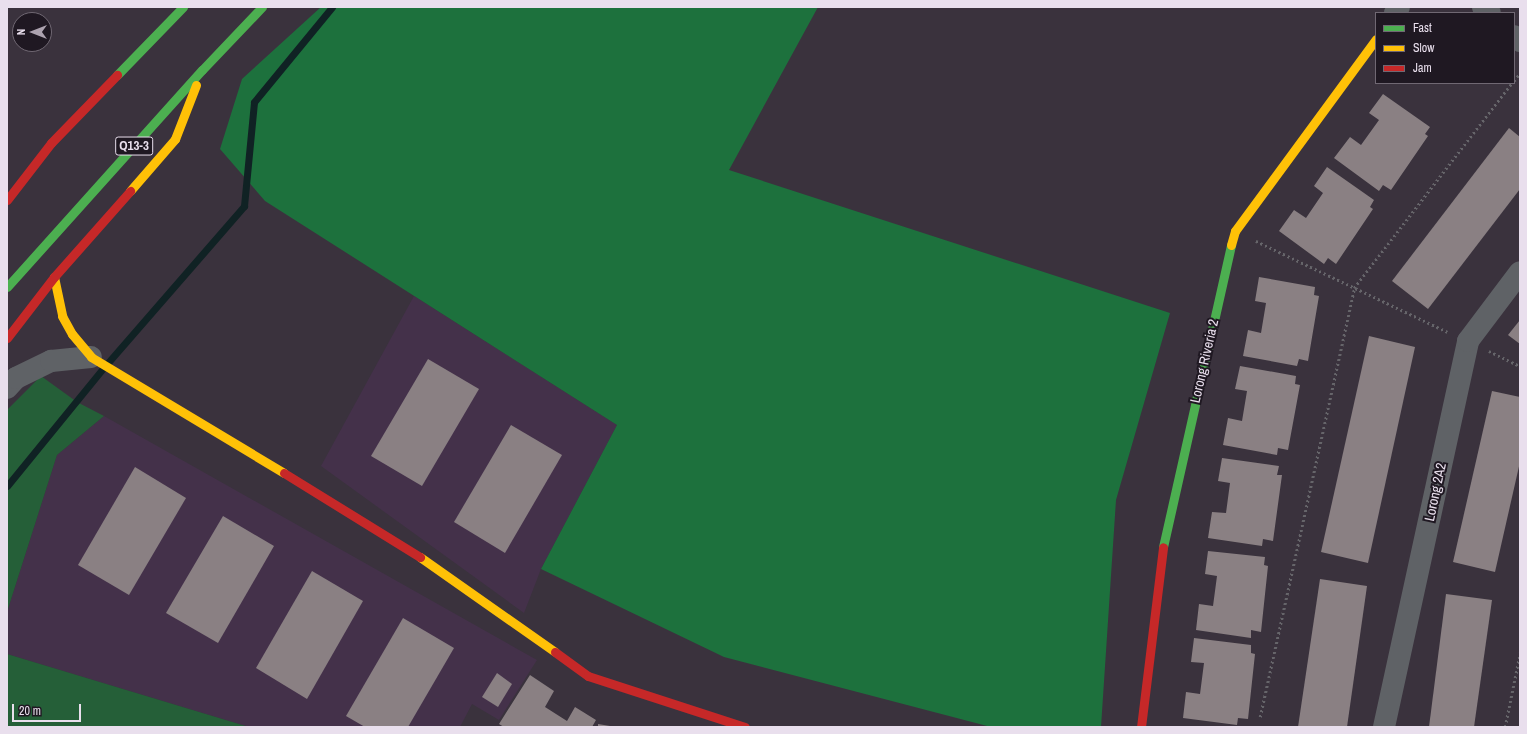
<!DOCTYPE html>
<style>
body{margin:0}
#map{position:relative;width:1527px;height:734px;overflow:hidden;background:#3a323d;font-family:"Archivo Narrow",sans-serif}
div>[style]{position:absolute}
.built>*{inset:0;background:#44314a}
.green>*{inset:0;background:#255f38}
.forest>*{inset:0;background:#1d713d}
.stream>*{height:7px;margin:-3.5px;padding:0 3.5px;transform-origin:3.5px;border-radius:3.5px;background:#102224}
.building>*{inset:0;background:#8a8083}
.path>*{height:2.5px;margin-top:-1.25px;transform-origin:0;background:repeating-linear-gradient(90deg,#66656a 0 2px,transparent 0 5px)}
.street>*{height:22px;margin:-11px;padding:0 11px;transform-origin:11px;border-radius:11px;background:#5f6266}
.fast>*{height:9px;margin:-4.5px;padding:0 4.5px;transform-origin:4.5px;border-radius:4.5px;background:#4caf50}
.slow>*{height:9px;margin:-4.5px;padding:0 4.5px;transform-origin:4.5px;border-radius:4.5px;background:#ffc107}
.jam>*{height:9px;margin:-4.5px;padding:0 4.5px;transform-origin:4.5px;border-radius:4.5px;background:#c62828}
span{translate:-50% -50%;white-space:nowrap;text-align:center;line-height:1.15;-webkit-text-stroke:4px #1f1822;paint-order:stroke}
.shield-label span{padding:1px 3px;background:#1f1822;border:1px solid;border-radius:3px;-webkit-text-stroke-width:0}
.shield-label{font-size:13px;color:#e9dfed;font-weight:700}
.street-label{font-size:14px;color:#e9dfed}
.frame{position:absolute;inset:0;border:8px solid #e9dfed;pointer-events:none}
.legend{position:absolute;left:1375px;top:12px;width:140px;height:72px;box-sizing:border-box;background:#1f1822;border:1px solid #706873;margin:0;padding:5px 7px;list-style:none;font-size:12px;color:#e9dfed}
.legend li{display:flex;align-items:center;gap:8px;height:20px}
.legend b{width:20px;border:1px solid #706873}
.north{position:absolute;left:12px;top:12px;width:40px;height:40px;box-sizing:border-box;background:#1f1822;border:1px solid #706873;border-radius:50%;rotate:270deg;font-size:11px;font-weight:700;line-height:16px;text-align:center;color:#e9dfed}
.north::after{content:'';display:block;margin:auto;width:14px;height:18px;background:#aca2af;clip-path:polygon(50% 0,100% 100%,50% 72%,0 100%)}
.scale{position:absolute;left:12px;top:704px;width:69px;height:18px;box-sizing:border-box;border:2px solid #e9dfed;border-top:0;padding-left:5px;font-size:12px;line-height:14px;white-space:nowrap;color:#e9dfed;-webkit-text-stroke:3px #1f1822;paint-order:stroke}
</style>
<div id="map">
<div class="built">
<div style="clip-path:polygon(414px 296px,617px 425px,541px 569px,524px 613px,321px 466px)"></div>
<div style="clip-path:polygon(104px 416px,537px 660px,499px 720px,472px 704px,460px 727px,249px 727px,7px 654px,7px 612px,57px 455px)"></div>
</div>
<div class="green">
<div style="clip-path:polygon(41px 376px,77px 402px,104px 416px,57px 455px,7px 612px,7px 410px)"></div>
<div style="clip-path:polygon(7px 654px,249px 727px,7px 727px)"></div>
</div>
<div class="forest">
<div style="clip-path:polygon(321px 7px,818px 7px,729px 170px,1170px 313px,1116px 500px,1101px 727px,991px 727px,724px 657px,541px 569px,617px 425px,265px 201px,220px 149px,242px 79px)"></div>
</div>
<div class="stream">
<div style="left:7px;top:486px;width:155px;rotate:-50.8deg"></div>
<div style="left:105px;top:366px;width:212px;rotate:-49deg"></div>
<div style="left:244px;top:206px;width:104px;rotate:-84.5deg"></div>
<div style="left:254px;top:102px;width:123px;rotate:-50.6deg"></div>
</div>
<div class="building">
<div style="clip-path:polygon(1383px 94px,1430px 127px,1425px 134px,1428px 136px,1391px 190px,1383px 185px,1379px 191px,1334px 158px,1350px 137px,1361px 145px,1379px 120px,1369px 113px)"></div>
<div style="clip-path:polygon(1509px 128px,1520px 137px,1520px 189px,1428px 309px,1392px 281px)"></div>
<div style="clip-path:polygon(1327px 167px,1374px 200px,1370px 207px,1373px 209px,1336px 264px,1328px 258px,1324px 264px,1279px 231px,1294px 210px,1306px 218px,1323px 193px,1314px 186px)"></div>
<div style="clip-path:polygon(1259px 277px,1315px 287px,1314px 295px,1319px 296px,1308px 361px,1299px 359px,1297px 366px,1243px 356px,1248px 330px,1261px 333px,1266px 303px,1255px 301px)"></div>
<div style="clip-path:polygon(1520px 320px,1520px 344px,1508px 335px)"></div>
<div style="clip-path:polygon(1369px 336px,1415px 347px,1368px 563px,1321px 552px)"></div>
<div style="clip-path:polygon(428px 359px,479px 389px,422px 486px,371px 456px)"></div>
<div style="clip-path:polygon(1240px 366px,1296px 376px,1295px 384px,1300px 385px,1288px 450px,1278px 448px,1277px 455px,1223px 445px,1228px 418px,1242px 421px,1247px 391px,1235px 389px)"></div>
<div style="clip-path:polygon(1492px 391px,1520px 397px,1520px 462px,1495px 572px,1453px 562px)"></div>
<div style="clip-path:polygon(511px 425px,562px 455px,505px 553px,454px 522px)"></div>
<div style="clip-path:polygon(1222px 458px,1279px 466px,1277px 475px,1282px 475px,1273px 541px,1263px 539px,1262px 546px,1208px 538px,1212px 512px,1226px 513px,1230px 483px,1218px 481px)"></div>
<div style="clip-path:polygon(135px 467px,186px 498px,129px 595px,78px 565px)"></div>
<div style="clip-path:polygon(223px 516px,274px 546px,218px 643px,166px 613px)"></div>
<div style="clip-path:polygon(1208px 551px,1265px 557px,1264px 565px,1268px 566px,1261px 632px,1251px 630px,1251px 638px,1196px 630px,1199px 604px,1213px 606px,1217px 576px,1205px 574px)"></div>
<div style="clip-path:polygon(312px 571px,363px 601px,307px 699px,256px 668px)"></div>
<div style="clip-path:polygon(1320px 579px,1367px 586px,1347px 727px,1298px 727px)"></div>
<div style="clip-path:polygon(1446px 594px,1492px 600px,1474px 727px,1429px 727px)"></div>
<div style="clip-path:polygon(403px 618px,454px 648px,408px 727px,365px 727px,346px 716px)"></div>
<div style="clip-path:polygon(1194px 638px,1251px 645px,1251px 653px,1255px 654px,1248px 719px,1238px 718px,1237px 725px,1183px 718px,1186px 692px,1200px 694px,1204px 663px,1191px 662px)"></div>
<div style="clip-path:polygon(497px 673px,512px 684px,498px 707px,482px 697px)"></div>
<div style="clip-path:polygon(530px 675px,554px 691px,545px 707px,567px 721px,575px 707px,596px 720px,592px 727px,504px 727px,499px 724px)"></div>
<div style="clip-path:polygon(598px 724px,610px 726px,610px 727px,598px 727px)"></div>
</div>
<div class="path">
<div style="left:1514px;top:81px;width:10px;rotate:-53deg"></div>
<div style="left:1256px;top:241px;width:212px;rotate:25.4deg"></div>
<div style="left:1489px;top:351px;width:34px;rotate:26deg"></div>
<div style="left:1260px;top:717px;width:439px;rotate:-77.6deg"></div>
<div style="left:1354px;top:288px;width:259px;rotate:-52.4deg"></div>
<div style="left:1505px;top:727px;width:76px;rotate:-78.5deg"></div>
</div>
<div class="street">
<div style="left:1483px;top:7px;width:9px;rotate:41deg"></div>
<div style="left:1395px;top:13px;width:7px;rotate:-56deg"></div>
<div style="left:1514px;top:36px;width:8px;rotate:40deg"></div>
<div style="left:7px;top:388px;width:13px;rotate:-48deg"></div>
<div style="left:16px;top:378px;width:39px;rotate:-26deg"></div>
<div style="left:51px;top:361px;width:40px;rotate:-5.7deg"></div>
<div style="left:1384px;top:727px;width:395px;rotate:-77.7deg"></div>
<div style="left:1468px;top:341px;width:86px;rotate:-53deg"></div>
</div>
<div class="fast">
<div style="left:117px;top:75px;width:95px;rotate:-45.9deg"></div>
<div style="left:7px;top:287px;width:292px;rotate:-48.1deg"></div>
<div style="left:202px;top:70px;width:87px;rotate:-46.4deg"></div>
<div style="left:1163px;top:547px;width:310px;rotate:-77.3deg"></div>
</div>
<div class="slow">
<div style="left:130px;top:191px;width:69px;rotate:-49.1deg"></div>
<div style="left:175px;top:139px;width:58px;rotate:-68.7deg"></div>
<div style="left:1231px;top:245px;width:15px;rotate:-74deg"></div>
<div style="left:1235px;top:231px;width:238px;rotate:-53.7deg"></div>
<div style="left:54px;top:277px;width:40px;rotate:78deg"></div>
<div style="left:62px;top:316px;width:21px;rotate:61deg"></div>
<div style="left:72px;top:334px;width:30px;rotate:50deg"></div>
<div style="left:91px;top:357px;width:225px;rotate:31deg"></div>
<div style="left:420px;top:557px;width:165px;rotate:35.1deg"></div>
</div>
<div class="jam">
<div style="left:7px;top:200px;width:72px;rotate:-52.3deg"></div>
<div style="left:51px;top:143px;width:95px;rotate:-45.9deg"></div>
<div style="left:7px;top:338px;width:77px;rotate:-52.4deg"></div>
<div style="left:54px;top:277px;width:115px;rotate:-48.5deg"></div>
<div style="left:284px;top:473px;width:160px;rotate:31.7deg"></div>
<div style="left:555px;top:652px;width:41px;rotate:36deg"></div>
<div style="left:588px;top:676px;width:165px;rotate:18deg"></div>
<div style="left:1141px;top:727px;width:181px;rotate:-83deg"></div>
</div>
<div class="shield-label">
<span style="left:134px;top:146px">Q13-3</span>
</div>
<div class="street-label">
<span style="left:1204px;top:361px;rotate:-77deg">Lorong Riveria 2</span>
<span style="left:1435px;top:492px;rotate:-78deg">Lorong 2A2</span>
</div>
<div class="frame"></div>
<ul class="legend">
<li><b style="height:5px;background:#4caf50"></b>Fast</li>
<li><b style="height:5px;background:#ffc107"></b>Slow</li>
<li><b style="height:5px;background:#c62828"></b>Jam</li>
</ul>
<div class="north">N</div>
<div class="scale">20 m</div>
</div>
